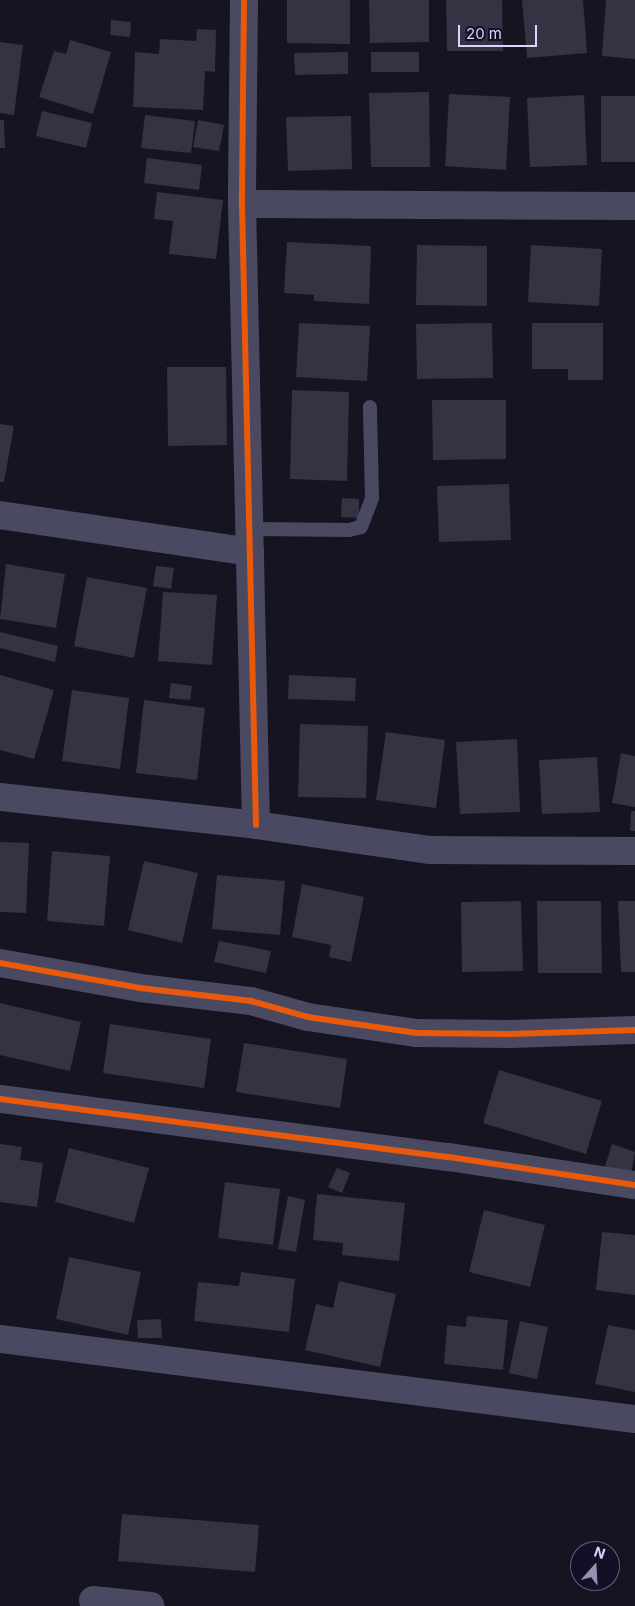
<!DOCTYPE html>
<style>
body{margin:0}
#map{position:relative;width:635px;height:1606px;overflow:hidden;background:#161421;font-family:Inter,sans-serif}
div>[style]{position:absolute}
.building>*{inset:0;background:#343243}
.lane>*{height:14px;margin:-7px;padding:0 7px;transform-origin:7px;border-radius:7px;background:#4a4962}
.street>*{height:28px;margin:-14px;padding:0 14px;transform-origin:14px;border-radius:14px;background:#4a4962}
.cycleway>*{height:6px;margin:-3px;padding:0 3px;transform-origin:3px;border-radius:3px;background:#e8590c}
span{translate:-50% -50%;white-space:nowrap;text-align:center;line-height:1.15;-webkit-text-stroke:4px #130f26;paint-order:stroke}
.north{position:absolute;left:570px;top:1541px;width:50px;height:50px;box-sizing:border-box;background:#130f26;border:1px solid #625e7d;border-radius:50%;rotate:19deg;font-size:14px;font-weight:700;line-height:20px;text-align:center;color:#d9d4ff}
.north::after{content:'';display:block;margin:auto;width:18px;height:22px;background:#9591b1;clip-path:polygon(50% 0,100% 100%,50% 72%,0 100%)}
.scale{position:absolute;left:458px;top:25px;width:79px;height:22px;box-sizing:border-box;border:2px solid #d9d4ff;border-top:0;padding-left:6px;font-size:15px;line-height:18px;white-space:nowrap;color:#d9d4ff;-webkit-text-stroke:4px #130f26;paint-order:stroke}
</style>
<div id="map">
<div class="building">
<div style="clip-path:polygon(287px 0,350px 0,350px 44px,287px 43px)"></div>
<div style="clip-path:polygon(369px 0,429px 0,429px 42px,370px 43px)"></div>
<div style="clip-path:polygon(446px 0,502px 0,503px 51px,447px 51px)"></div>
<div style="clip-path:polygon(522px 0,583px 0,587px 53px,527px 58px)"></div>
<div style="clip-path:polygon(606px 0,635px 0,635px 59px,602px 56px)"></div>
<div style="clip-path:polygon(111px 20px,131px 22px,130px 37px,110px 35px)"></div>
<div style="clip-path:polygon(197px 29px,216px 30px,215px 72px,205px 71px,203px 110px,133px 107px,135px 52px,159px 54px,160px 39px,196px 41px)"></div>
<div style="clip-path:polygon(70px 40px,111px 52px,93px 114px,39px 97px,54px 51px,66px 54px)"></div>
<div style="clip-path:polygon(0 42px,23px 45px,14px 115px,0 113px)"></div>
<div style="clip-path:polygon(348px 52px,348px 74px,295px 75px,294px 53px)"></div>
<div style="clip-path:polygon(371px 52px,419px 52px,419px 72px,371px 72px)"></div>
<div style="clip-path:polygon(429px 92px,430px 167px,371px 167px,369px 93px)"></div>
<div style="clip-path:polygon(449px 94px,510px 97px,506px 170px,445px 166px)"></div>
<div style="clip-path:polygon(584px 95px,587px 165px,530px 167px,527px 98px)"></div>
<div style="clip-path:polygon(601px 96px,635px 96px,635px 162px,601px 162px)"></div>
<div style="clip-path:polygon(42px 111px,92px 123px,86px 148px,36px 136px)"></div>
<div style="clip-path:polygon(145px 115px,195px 121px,191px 153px,141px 148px)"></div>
<div style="clip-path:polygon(351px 116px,352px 169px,288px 171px,286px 117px)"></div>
<div style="clip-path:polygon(0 120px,4px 120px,5px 148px,0 148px)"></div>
<div style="clip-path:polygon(198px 120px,224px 125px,219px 151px,193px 147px)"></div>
<div style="clip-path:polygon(147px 158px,202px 165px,199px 190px,144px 183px)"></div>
<div style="clip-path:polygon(157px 192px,223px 200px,216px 259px,169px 254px,173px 221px,154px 219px)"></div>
<div style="clip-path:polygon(287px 242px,371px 246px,369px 304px,314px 301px,314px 295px,284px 293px)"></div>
<div style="clip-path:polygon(417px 245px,487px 246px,487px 306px,416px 305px)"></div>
<div style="clip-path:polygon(531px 245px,602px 249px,599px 306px,528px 302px)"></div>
<div style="clip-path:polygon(299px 323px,370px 326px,367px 381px,296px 377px)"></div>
<div style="clip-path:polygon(492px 323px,493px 378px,417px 379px,416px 324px)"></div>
<div style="clip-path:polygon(532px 323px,603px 323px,603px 380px,568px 380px,568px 369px,532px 369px)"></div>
<div style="clip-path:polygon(167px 367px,226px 367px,227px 445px,168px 446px)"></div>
<div style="clip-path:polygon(292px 390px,349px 392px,347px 481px,290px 479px)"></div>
<div style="clip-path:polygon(432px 400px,506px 400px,506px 459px,433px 460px)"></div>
<div style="clip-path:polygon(0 424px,14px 426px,4px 482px,0 482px)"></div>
<div style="clip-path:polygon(509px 484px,511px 540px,439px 542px,437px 486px)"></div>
<div style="clip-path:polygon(342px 498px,359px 499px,359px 518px,341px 517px)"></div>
<div style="clip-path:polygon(6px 564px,65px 574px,56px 628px,0 619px)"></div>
<div style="clip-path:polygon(156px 566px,174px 568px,171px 589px,153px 586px)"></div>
<div style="clip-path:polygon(87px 577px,147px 588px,134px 658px,74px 646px)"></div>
<div style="clip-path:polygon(163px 592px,217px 595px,212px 665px,158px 661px)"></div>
<div style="clip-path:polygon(0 632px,58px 646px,55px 662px,0 648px)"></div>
<div style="clip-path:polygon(0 675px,54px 690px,34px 759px,0 750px)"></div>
<div style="clip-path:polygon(289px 675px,356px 678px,355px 701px,288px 699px)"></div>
<div style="clip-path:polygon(171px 683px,192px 686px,190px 700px,169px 698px)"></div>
<div style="clip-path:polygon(72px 690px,129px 698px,120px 769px,62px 761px)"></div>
<div style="clip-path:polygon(144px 700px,205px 708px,197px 780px,136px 773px)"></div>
<div style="clip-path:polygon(300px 724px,368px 726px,366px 798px,298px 797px)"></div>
<div style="clip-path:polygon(386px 732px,445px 740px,436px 808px,376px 800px)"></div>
<div style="clip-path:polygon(517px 739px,520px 812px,460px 814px,456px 742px)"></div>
<div style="clip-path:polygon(621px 753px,635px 756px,635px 807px,612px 803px)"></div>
<div style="clip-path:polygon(597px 757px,600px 812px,542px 814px,539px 760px)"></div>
<div style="clip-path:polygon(631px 811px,635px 811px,635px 831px,630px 831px)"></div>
<div style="clip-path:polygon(0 842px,29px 843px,26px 913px,0 912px)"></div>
<div style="clip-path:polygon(52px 851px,110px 856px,104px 926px,47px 921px)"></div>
<div style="clip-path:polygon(144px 861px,198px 873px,182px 943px,128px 930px)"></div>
<div style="clip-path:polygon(217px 875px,285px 881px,280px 935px,212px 929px)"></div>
<div style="clip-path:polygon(302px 884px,364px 897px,351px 962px,329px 957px,331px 945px,292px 937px)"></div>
<div style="clip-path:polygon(521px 901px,523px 971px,462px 972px,461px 902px)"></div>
<div style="clip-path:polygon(537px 901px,601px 901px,602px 973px,538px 973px)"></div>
<div style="clip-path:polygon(618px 901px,635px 901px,635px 972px,621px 972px)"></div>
<div style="clip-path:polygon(219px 941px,271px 951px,266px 973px,214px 962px)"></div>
<div style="clip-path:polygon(0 1003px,81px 1022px,70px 1071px,0 1055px)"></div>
<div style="clip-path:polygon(110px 1024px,211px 1039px,204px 1088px,103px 1073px)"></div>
<div style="clip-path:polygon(244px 1043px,347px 1059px,340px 1108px,236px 1092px)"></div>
<div style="clip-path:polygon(499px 1070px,602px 1101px,586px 1154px,483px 1123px)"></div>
<div style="clip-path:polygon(0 1144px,22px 1147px,20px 1160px,43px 1163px,37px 1207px,0 1202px)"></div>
<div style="clip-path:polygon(612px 1144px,635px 1152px,631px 1175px,605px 1166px)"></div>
<div style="clip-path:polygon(69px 1148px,149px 1168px,134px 1223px,55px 1202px)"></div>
<div style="clip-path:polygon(337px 1168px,350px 1173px,342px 1193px,328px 1187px)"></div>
<div style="clip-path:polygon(225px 1182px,280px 1189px,273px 1245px,218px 1238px)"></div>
<div style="clip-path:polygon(317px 1194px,405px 1203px,399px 1261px,342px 1255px,343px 1243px,313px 1240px)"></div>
<div style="clip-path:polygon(288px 1196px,305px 1200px,296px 1252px,278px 1249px)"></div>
<div style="clip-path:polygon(484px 1210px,545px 1225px,530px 1287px,469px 1272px)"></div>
<div style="clip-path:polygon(602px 1232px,635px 1235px,635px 1295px,596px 1290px)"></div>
<div style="clip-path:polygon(69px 1257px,141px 1272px,128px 1335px,56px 1319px)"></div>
<div style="clip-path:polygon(241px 1272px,295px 1279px,289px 1332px,194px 1321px,198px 1282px,239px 1286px)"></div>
<div style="clip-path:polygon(339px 1281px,396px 1294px,380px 1367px,305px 1350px,316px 1304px,333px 1308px)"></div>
<div style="clip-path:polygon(467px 1316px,508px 1320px,503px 1370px,444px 1364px,447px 1325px,466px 1327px)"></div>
<div style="clip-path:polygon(161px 1319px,162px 1338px,138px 1338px,137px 1320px)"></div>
<div style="clip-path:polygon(520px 1321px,548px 1327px,537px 1379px,509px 1373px)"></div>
<div style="clip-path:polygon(608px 1325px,635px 1330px,635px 1392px,595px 1384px)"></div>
<div style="clip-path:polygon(122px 1514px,259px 1525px,255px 1572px,118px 1561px)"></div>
</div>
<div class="lane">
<div style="left:250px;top:529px;width:99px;rotate:0.6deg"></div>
<div style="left:349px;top:530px;width:12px;rotate:-14deg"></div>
<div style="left:361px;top:527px;width:31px;rotate:-69deg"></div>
<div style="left:372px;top:498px;width:91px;rotate:-91.3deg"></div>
</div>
<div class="street">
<div style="left:244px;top:0;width:204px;rotate:90.6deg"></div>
<div style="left:242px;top:204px;width:621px;rotate:88.71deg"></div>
<div style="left:242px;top:204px;width:393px;rotate:0.3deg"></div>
<div style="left:0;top:515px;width:253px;rotate:8.4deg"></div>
<div style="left:0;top:797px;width:258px;rotate:6.2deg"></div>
<div style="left:256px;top:825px;width:176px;rotate:8.2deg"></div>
<div style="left:430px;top:850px;width:205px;rotate:0.3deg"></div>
<div style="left:0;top:963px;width:142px;rotate:10.1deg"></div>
<div style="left:140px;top:988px;width:112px;rotate:6.7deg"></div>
<div style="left:251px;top:1001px;width:59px;rotate:15.7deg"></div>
<div style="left:308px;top:1017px;width:110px;rotate:8.4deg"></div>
<div style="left:417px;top:1033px;width:94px;rotate:0.6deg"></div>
<div style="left:511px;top:1034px;width:124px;rotate:-1.8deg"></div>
<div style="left:0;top:1099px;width:453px;rotate:7.4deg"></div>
<div style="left:449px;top:1157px;width:188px;rotate:8.6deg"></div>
<div style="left:0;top:1339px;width:640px;rotate:7.18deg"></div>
<div style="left:93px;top:1600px;width:58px;rotate:5.9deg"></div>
</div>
<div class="cycleway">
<div style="left:244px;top:0;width:204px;rotate:90.6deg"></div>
<div style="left:242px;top:204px;width:621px;rotate:88.71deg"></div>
<div style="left:0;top:963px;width:142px;rotate:10.1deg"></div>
<div style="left:140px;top:988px;width:112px;rotate:6.7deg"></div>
<div style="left:251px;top:1001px;width:59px;rotate:15.7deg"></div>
<div style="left:308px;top:1017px;width:110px;rotate:8.4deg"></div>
<div style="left:417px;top:1033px;width:94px;rotate:0.6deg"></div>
<div style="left:511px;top:1034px;width:124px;rotate:-1.8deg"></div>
<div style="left:0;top:1099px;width:453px;rotate:7.4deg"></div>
<div style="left:449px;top:1157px;width:188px;rotate:8.6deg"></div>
</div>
<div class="north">N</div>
<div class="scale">20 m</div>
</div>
